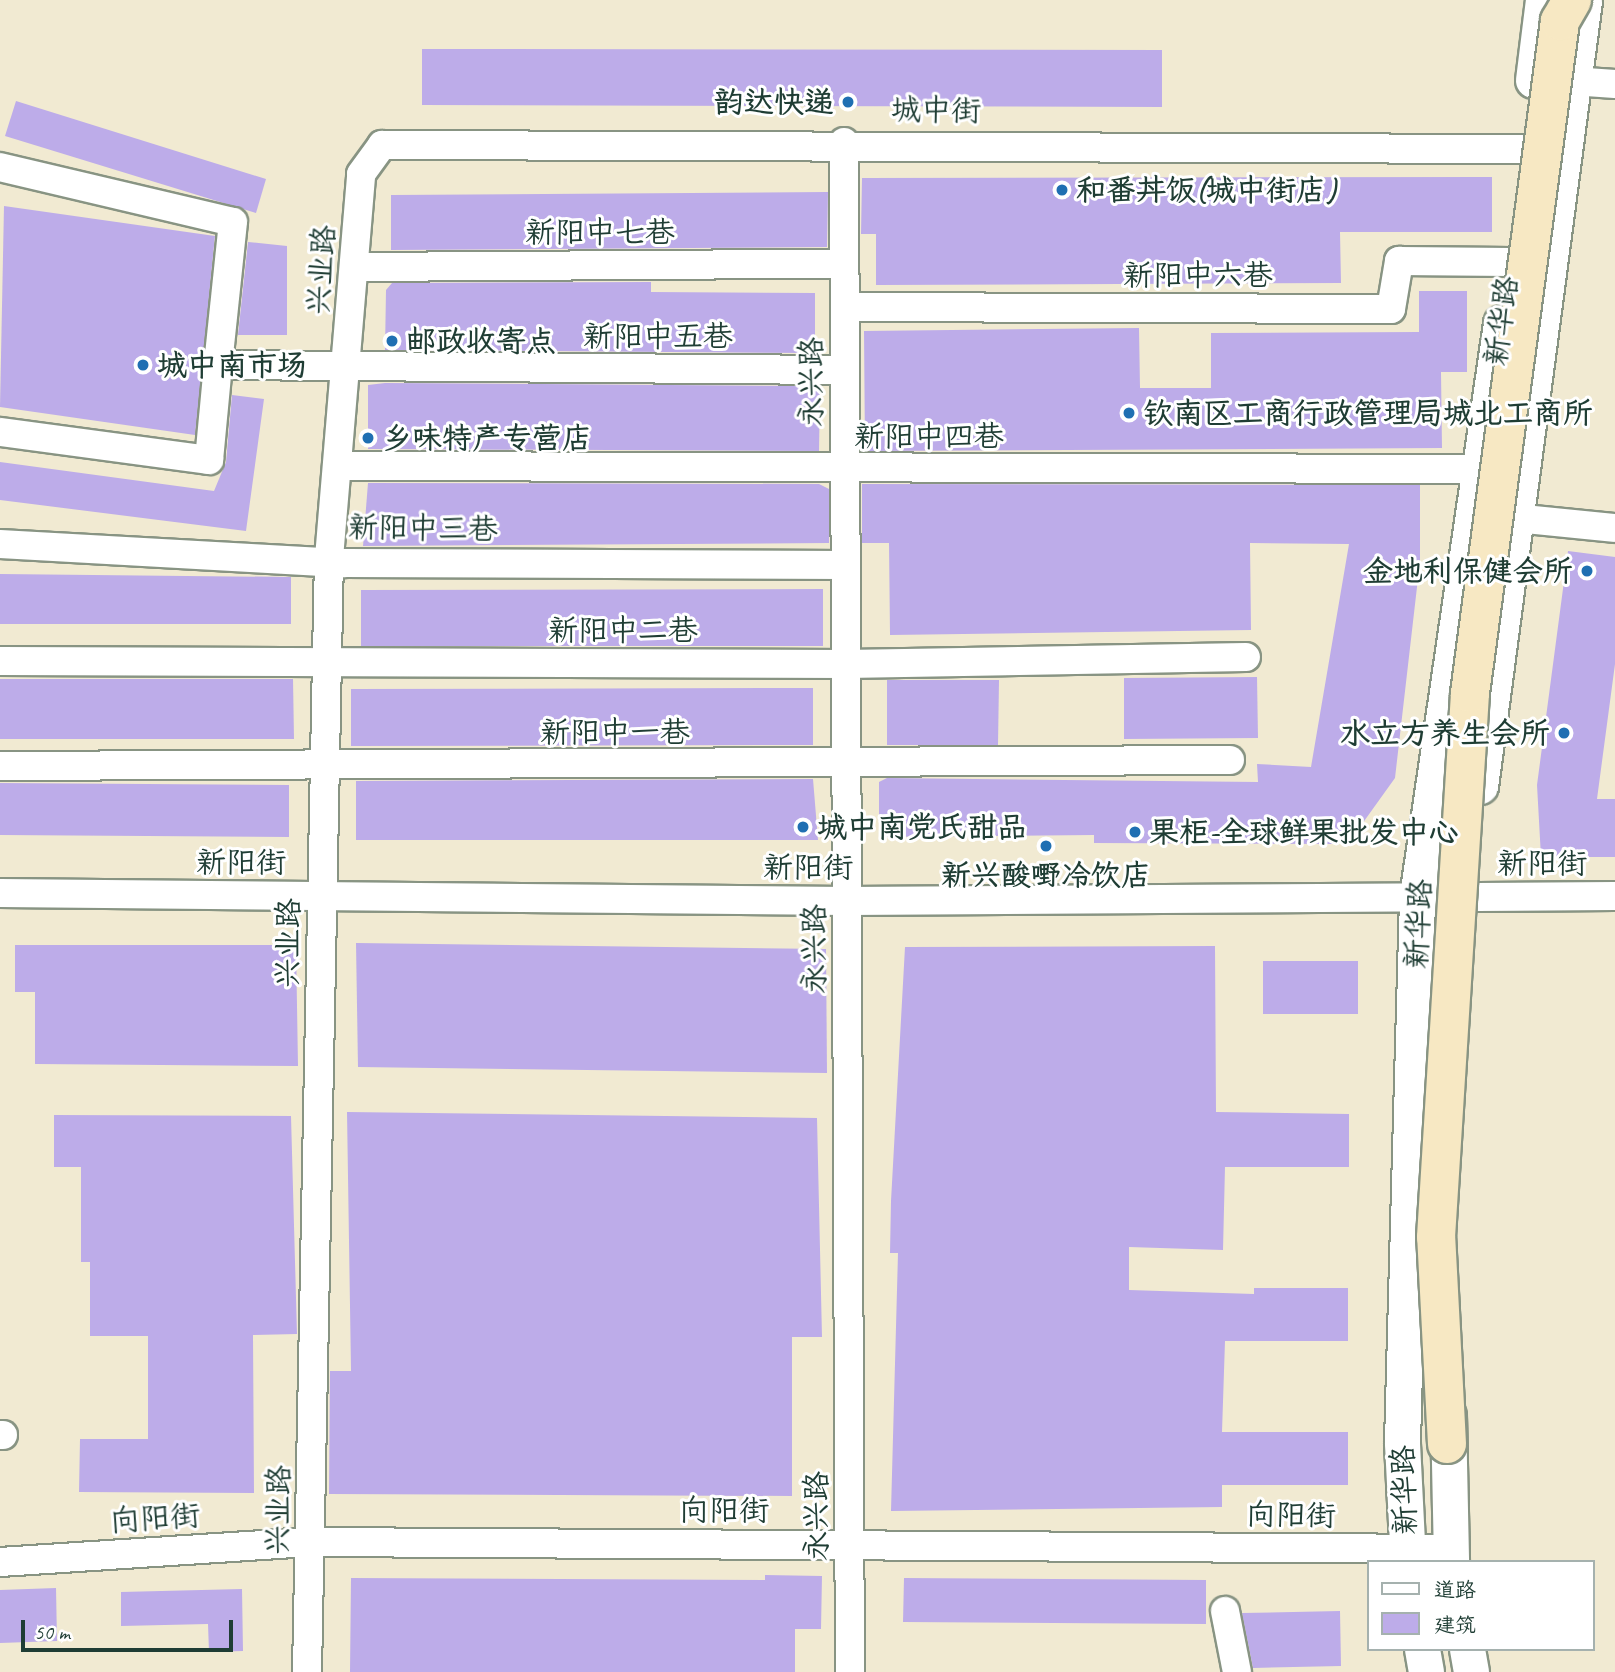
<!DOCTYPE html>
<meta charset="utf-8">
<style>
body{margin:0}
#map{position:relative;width:1615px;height:1672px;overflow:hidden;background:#f1ead2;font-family:Caveat,"LXGW WenKai TC",sans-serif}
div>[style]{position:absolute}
.building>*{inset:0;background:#bdace9}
.roads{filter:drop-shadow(2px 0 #889483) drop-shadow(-2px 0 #889483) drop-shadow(0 2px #889483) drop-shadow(0 -2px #889483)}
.minor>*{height:28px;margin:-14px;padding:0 14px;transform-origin:14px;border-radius:14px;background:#fff}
.tertiary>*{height:35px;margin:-17.5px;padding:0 17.5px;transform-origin:17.5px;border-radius:17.5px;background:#fff}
.bridges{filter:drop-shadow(2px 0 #889483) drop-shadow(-2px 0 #889483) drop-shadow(0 2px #889483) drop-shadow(0 -2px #889483)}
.secondary-bridge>*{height:38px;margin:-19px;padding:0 19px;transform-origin:19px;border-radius:19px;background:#f7e8c3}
.dots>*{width:19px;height:19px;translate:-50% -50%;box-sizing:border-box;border:4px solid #fff;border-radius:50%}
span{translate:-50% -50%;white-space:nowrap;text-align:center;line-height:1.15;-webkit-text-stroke:6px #fff;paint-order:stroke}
.poi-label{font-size:30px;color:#1f3d34;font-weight:700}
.right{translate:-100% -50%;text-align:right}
.left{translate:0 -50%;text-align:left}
.street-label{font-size:30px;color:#1f3d34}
.legend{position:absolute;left:1367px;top:1560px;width:228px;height:91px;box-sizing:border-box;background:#fff;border:2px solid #a5b1ae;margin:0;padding:9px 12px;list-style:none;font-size:21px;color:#1f3d34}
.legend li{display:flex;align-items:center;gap:14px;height:35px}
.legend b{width:35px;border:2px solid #a5b1ae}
.scale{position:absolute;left:21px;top:1620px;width:212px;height:32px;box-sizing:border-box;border:4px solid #1f3d34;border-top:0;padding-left:9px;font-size:21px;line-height:24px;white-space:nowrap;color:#1f3d34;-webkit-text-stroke:5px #fff;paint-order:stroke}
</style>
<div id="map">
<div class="building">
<div style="clip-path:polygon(422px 49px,1162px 50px,1162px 107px,422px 105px)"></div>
<div style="clip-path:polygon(16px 101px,266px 179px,256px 213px,5px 136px)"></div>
<div style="clip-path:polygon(1492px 177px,1492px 232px,1340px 232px,1341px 283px,876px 285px,876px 234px,861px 234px,862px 178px)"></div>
<div style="clip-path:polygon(828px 192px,827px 247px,391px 250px,391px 195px)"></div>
<div style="clip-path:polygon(4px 206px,215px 236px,195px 435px,0 407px)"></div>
<div style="clip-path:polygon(248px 242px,287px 246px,287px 335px,238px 335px)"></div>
<div style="clip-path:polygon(651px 282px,651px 292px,815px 293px,815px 353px,385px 350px,386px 290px,392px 283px)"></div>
<div style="clip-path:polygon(1419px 291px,1467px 291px,1467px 372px,1441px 372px,1442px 448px,865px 451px,864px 331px,1139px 328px,1140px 388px,1211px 388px,1211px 333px,1419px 332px)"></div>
<div style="clip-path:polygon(385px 383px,814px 386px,820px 390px,819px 451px,368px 449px,368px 385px)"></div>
<div style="clip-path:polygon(232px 395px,264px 399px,246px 531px,0 500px,0 462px,214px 491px,226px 462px)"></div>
<div style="clip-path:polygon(368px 483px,819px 484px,829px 489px,829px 543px,363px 546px)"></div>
<div style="clip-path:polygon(862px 484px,1420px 485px,1420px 561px,1395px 778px,1362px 824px,1336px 844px,1094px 843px,1094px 835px,879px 837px,879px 782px,887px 778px,1258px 782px,1257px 764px,1311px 767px,1349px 544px,1250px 543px,1251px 630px,890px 635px,889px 543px,862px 543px)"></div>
<div style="clip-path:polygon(1568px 551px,1615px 557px,1615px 664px,1597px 799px,1615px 799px,1615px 857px,1541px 857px,1537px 785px)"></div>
<div style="clip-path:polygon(0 574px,291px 577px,291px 624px,0 624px)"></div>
<div style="clip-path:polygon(823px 589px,823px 646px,361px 646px,361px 590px)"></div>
<div style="clip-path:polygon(1257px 677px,1258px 738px,1124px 739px,1124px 678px)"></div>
<div style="clip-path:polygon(0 679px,293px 679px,294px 739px,0 739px)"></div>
<div style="clip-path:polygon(887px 680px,999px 680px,998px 745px,887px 745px)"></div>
<div style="clip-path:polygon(813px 688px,813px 745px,351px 746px,351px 689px)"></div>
<div style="clip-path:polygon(813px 779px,818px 840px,356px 840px,356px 781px)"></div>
<div style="clip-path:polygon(0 783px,289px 785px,289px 837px,0 835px)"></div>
<div style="clip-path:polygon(356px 943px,826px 949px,827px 1073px,358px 1067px)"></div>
<div style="clip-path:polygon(15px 945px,296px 945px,298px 1066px,35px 1064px,35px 992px,15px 992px)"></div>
<div style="clip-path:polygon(1215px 946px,1216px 1112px,1349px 1114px,1349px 1167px,1225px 1167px,1223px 1250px,1129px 1247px,1129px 1290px,1254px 1294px,1254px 1288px,1348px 1288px,1348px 1341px,1225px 1341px,1222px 1432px,1348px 1432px,1348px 1485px,1222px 1485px,1222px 1507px,891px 1511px,898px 1253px,890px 1253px,891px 1201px,905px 947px)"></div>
<div style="clip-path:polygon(1263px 961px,1358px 961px,1358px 1014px,1263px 1014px)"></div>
<div style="clip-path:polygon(347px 1112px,817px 1118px,822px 1337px,792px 1337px,792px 1496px,329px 1494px,330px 1371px,351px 1371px)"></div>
<div style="clip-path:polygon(54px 1115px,291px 1116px,297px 1334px,253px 1335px,254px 1493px,79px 1492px,80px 1439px,148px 1439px,148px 1336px,90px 1336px,90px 1262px,81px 1262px,81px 1167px,54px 1167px)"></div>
<div style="clip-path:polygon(765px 1575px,822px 1576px,821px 1629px,795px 1629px,795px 1672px,350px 1672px,351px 1578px,765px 1580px)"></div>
<div style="clip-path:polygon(904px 1578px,1206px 1580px,1206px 1624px,903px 1622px)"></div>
<div style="clip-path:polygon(56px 1588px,57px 1641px,0 1643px,0 1590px)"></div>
<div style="clip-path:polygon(242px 1589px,243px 1651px,209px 1652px,208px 1624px,121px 1626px,121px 1592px)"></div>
<div style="clip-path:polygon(1340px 1611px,1341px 1666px,1253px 1668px,1242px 1613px)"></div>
</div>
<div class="roads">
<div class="minor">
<div style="left:1572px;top:81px;width:43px;rotate:4deg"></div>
<div style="left:844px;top:142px;width:1530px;rotate:89.78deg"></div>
<div style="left:0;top:167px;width:239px;rotate:13.3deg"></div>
<div style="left:233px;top:222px;width:144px;rotate:96deg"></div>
<div style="left:357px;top:267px;width:487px;rotate:-0.4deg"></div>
<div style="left:845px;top:307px;width:546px;rotate:0.21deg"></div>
<div style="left:1391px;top:309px;width:49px;rotate:-80.5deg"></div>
<div style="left:1399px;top:261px;width:111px;rotate:0.5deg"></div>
<div style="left:0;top:432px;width:211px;rotate:7.6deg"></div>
<div style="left:209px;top:460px;width:95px;rotate:-84.6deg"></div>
<div style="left:218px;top:365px;width:626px;rotate:0.46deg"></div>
<div style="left:337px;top:466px;width:1142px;rotate:0.15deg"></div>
<div style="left:1515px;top:518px;width:100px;rotate:5.7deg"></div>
<div style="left:0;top:544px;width:345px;rotate:3.2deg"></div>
<div style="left:344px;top:563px;width:501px;rotate:0.23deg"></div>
<div style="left:0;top:661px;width:846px;rotate:0.2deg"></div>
<div style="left:846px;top:664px;width:400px;rotate:-1deg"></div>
<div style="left:0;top:766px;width:1230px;rotate:-0.28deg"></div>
<div style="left:0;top:893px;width:847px;rotate:0.54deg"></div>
<div style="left:847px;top:901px;width:768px;rotate:-0.37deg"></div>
<div style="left:0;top:1435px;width:3px"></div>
<div style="left:0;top:1562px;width:312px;rotate:-3.7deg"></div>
<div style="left:311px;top:1542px;width:1137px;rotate:0.35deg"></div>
<div style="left:1225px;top:1611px;width:62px;rotate:78.9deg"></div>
<div style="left:307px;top:1672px;width:1114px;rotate:-88.87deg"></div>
<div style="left:329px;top:558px;width:385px;rotate:-85.2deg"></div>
<div style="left:361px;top:174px;width:36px;rotate:-54deg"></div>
<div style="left:382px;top:145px;width:1143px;rotate:0.2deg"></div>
</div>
<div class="tertiary">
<div style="left:1533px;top:80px;width:81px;rotate:-82.9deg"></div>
<div style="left:1480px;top:786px;width:793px;rotate:-82.46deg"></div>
<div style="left:1448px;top:1415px;width:147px;rotate:88.8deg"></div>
<div style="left:1408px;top:1562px;width:120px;rotate:-92.9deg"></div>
<div style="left:1402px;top:1442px;width:545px;rotate:-88.42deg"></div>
<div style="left:1417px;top:897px;width:580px;rotate:-81.67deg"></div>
<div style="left:1422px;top:1649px;width:23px;rotate:80deg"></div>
<div style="left:1467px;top:1649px;width:23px;rotate:80deg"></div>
</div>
</div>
<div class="bridges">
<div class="secondary-bridge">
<div style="left:1447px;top:1444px;width:207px;rotate:-93deg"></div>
<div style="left:1436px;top:1237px;width:545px;rotate:-86.42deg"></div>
<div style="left:1470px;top:693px;width:678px;rotate:-82.37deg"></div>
<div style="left:1560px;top:21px;width:24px;rotate:-60deg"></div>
</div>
</div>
<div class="dots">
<div style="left:848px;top:102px;background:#1f6fb2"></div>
<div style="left:1062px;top:190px;background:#1f6fb2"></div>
<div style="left:392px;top:341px;background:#1f6fb2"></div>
<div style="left:143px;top:365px;background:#1f6fb2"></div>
<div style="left:1129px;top:413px;background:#1f6fb2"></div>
<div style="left:368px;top:438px;background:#1f6fb2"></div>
<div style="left:1587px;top:571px;background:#1f6fb2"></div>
<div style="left:1564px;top:733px;background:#1f6fb2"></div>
<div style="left:803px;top:827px;background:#1f6fb2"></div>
<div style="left:1135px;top:832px;background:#1f6fb2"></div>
<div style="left:1046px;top:846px;background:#1f6fb2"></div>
</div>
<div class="poi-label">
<span class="right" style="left:834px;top:102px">韵达快递</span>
<span class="left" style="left:1076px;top:190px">和番丼饭(城中街店)</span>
<span class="left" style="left:406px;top:341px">邮政收寄点</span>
<span class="left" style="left:157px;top:365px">城中南市场</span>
<span class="left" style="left:1143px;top:413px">钦南区工商行政管理局城北工商所</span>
<span class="left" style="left:382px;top:438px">乡味特产专营店</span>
<span class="right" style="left:1573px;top:571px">金地利保健会所</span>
<span class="right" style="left:1550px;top:733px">水立方养生会所</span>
<span class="left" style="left:817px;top:827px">城中南党氏甜品</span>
<span class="left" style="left:1149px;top:832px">果柜-全球鲜果批发中心</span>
<span style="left:1046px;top:875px">新兴酸嘢冷饮店</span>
</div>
<div class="street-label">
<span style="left:936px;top:110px;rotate:1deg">城中街</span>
<span style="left:600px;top:232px">新阳中七巷</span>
<span style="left:321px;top:270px;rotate:-86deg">兴业路</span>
<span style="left:1198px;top:275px">新阳中六巷</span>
<span style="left:1501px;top:321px;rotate:-82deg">新华路</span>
<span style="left:658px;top:336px">新阳中五巷</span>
<span style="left:811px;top:382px;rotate:-90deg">永兴路</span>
<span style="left:929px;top:436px">新阳中四巷</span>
<span style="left:423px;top:528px;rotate:1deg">新阳中三巷</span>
<span style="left:623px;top:630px">新阳中二巷</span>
<span style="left:615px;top:732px">新阳中一巷</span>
<span style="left:241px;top:862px">新阳街</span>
<span style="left:1542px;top:863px">新阳街</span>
<span style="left:808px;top:867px">新阳街</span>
<span style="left:1418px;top:924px;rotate:-87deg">新华路</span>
<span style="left:288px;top:943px;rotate:-89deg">兴业路</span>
<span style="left:814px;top:949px;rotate:-90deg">永兴路</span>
<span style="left:1404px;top:1490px;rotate:-92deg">新华路</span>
<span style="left:278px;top:1510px;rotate:-89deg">兴业路</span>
<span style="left:724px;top:1510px">向阳街</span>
<span style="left:1291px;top:1515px;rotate:1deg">向阳街</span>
<span style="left:816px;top:1516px;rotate:-90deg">永兴路</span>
<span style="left:155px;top:1518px;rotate:-4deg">向阳街</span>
</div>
<ul class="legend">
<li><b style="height:9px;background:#fff"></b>道路</li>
<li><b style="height:19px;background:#bdace9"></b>建筑</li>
</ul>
<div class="scale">50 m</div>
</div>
